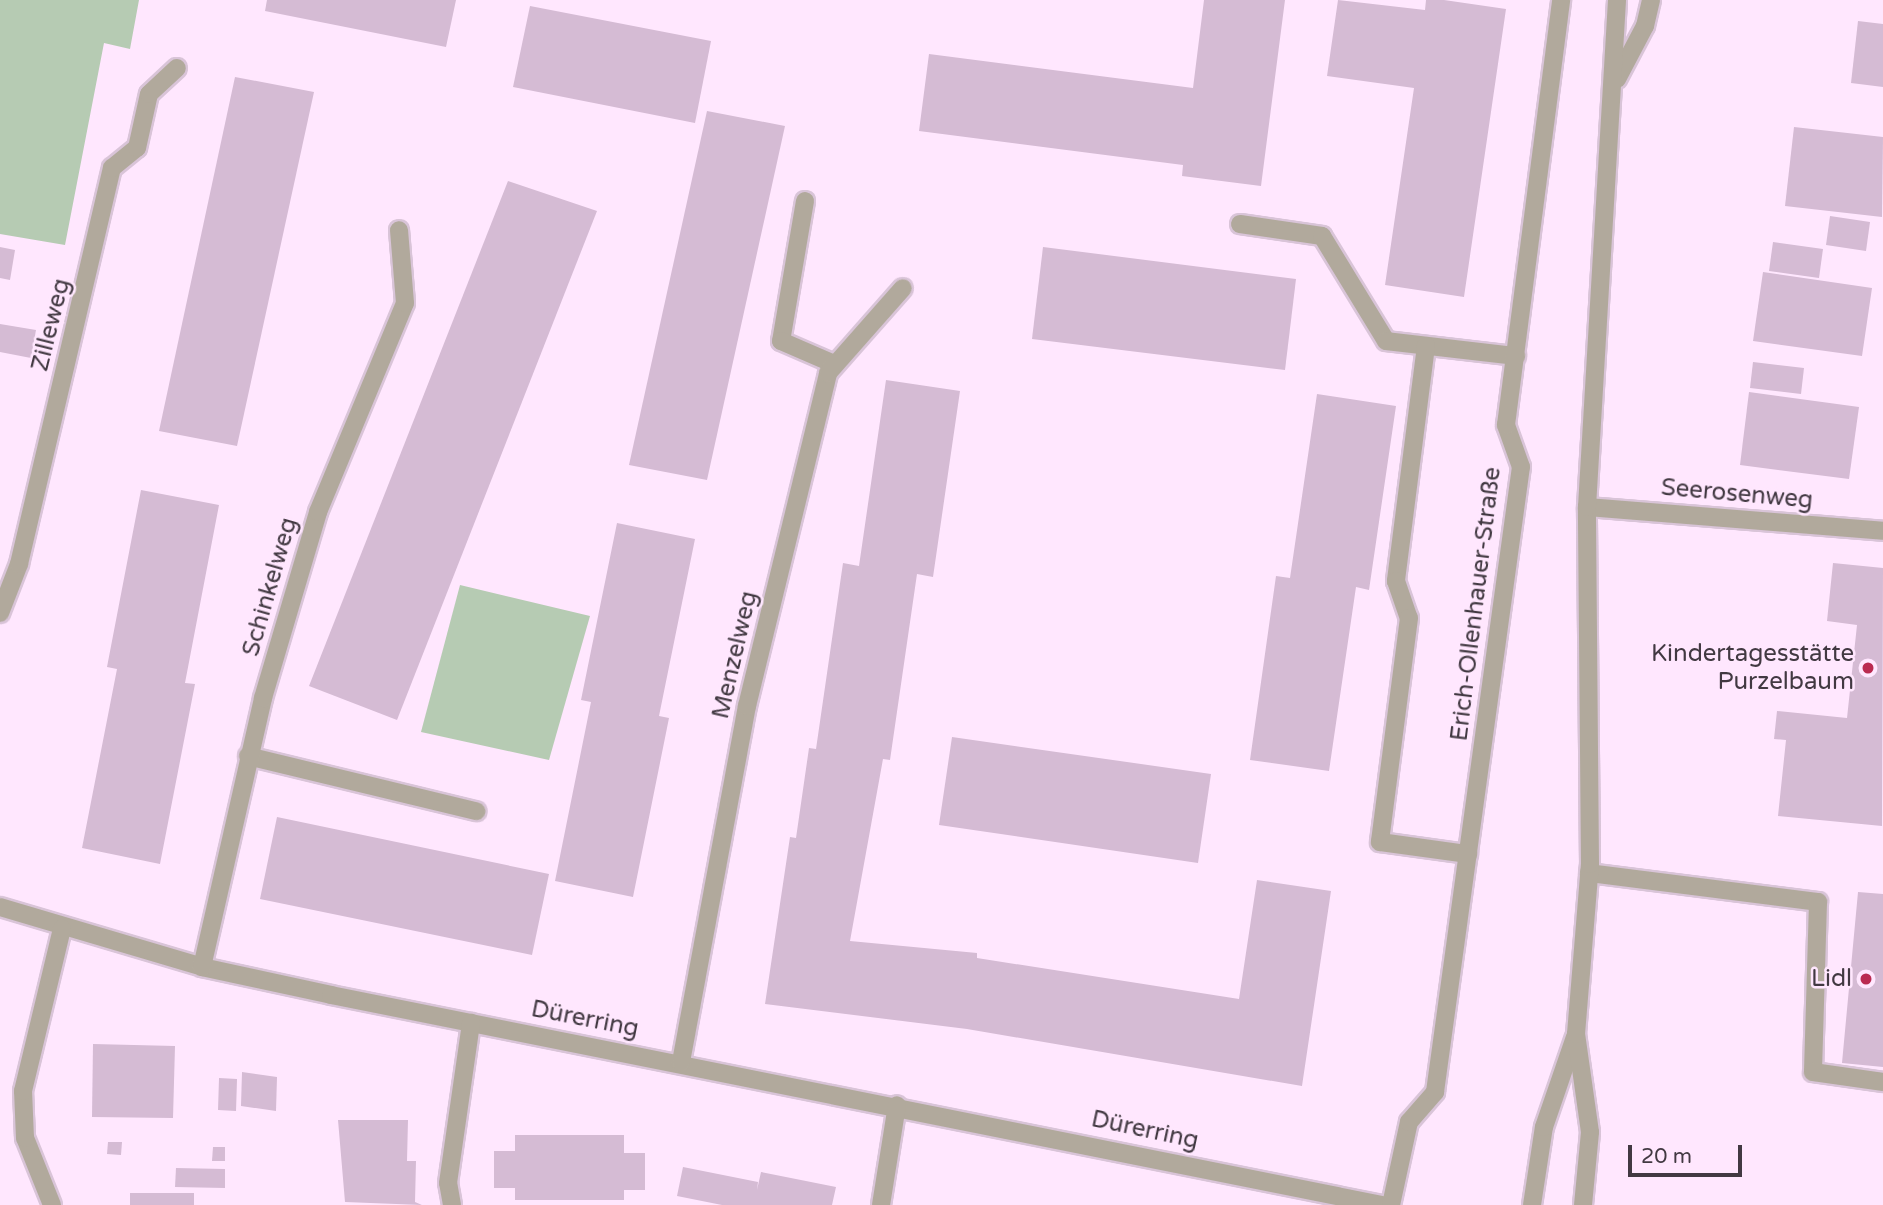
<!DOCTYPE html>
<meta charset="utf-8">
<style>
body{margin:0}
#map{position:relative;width:1883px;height:1205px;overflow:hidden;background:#ffe7fe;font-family:"Varela Round",sans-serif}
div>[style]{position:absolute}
.green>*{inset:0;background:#b6cbb3}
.building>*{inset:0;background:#d5bbd4}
.roads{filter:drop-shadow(2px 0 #d9c4d8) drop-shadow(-2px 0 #d9c4d8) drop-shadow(0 2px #d9c4d8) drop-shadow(0 -2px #d9c4d8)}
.minor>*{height:18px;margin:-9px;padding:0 9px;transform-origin:9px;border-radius:9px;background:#b1a99c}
.dots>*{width:19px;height:19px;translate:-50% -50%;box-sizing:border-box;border:4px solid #ffe7fe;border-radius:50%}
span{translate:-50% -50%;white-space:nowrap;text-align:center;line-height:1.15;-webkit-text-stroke:5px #ffe7fe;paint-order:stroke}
.street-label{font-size:24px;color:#423942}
.poi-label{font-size:24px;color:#423942}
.right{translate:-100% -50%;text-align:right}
.scale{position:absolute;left:1628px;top:1145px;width:114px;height:32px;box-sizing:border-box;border:4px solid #423942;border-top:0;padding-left:9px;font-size:21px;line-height:24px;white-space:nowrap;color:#423942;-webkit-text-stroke:5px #ffe7fe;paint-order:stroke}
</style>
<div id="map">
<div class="green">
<div style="clip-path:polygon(0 0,139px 0,130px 49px,104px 43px,65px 245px,0 234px)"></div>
<div style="clip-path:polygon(460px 585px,590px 616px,549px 760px,421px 732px)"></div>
</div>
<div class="building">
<div style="clip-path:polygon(267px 0,456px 0,446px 47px,265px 11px)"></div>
<div style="clip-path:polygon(1204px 0,1285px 0,1261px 186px,1182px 176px,1183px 165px,919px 131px,929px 54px,1193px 88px)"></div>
<div style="clip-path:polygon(1338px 0,1425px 10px,1426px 0,1444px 0,1506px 9px,1464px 297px,1385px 285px,1414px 88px,1327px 76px)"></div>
<div style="clip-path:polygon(530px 6px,711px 41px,695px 123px,513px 87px)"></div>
<div style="clip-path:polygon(1858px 21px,1883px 24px,1883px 87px,1851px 83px)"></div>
<div style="clip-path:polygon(235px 77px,314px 92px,237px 446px,159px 431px)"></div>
<div style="clip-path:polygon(707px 111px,785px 126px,707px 480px,629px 465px)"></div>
<div style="clip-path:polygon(1794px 127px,1883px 137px,1882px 217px,1785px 206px)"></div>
<div style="clip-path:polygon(508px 181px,597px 211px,397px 720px,309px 686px)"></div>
<div style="clip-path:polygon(1830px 216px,1870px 222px,1866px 251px,1826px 245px)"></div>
<div style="clip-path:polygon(1773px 242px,1823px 249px,1819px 278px,1769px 271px)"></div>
<div style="clip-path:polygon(0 247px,15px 250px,10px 280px,0 278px)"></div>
<div style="clip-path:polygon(1043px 247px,1296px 279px,1285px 370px,1032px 339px)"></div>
<div style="clip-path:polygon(1763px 272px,1872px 288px,1862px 356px,1753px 341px)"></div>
<div style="clip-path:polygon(0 324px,36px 330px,31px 358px,0 352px)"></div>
<div style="clip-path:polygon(1753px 362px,1804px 368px,1801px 394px,1750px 388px)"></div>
<div style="clip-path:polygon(886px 380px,960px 391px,933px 577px,917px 574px,890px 760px,883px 759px,850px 941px,977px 953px,977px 958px,1239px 999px,1257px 880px,1331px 891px,1302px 1086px,967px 1029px,765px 1004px,790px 837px,796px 838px,809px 748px,816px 749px,843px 563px,859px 566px)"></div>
<div style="clip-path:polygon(1749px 392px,1859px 407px,1849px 479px,1740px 465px)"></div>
<div style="clip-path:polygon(1317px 394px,1396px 406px,1369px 590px,1356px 587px,1329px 771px,1250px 760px,1276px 576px,1290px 578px)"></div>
<div style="clip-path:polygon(141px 490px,219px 505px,185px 683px,195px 684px,160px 864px,82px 848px,117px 669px,107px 667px)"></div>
<div style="clip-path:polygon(617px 523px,695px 539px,659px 716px,669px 718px,633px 897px,555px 881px,591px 702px,581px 700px)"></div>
<div style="clip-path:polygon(1833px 563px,1883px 568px,1882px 826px,1778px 816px,1786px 740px,1774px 739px,1777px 711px,1847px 718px,1857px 625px,1827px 621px)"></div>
<div style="clip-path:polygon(952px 737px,1211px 774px,1198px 863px,939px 825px)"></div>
<div style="clip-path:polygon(277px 817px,549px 874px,532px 955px,260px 899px)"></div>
<div style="clip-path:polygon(1858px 892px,1883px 894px,1883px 1067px,1842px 1063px)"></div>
<div style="clip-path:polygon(93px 1044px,175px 1046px,173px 1118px,92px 1117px)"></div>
<div style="clip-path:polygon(242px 1072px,277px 1077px,276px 1111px,241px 1106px)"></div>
<div style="clip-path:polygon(219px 1078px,237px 1079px,236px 1111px,218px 1110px)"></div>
<div style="clip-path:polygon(338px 1120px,408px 1120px,407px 1161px,416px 1161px,415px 1202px,422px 1205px,345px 1202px)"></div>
<div style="clip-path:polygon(515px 1135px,624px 1135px,624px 1153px,645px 1153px,645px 1190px,624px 1190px,624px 1200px,515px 1200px,515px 1188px,494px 1188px,494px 1151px,515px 1151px)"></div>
<div style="clip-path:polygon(108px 1142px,122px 1142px,121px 1155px,107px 1154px)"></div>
<div style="clip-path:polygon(213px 1147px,225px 1147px,225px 1161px,212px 1161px)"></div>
<div style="clip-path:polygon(683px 1167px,758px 1182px,757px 1190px,761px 1172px,836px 1187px,832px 1205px,722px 1205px,677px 1196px)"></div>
<div style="clip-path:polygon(176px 1168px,225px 1169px,225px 1188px,175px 1187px)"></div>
<div style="clip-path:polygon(130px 1193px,194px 1193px,194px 1205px,130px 1205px)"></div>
</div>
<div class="roads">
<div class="minor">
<div style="left:1617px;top:79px;width:60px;rotate:-62.2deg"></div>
<div style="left:1645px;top:26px;width:27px;rotate:-77deg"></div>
<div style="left:805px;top:201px;width:142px;rotate:99.7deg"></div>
<div style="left:781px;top:341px;width:56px;rotate:23.3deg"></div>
<div style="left:1240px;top:224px;width:83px;rotate:8.3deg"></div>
<div style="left:1322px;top:236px;width:123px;rotate:58.6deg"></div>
<div style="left:1386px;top:341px;width:131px;rotate:6.6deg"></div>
<div style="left:1426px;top:346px;width:237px;rotate:97.3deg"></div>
<div style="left:1396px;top:581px;width:39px;rotate:71deg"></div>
<div style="left:1409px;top:618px;width:226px;rotate:97.4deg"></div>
<div style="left:1380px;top:842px;width:89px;rotate:7.8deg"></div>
<div style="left:1587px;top:507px;width:297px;rotate:4.6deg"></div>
<div style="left:0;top:613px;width:53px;rotate:-68.8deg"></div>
<div style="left:19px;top:564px;width:407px;rotate:-76.8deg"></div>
<div style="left:112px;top:168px;width:32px;rotate:-39deg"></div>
<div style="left:137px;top:148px;width:55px;rotate:-77.5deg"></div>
<div style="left:149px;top:94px;width:38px;rotate:-43deg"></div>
<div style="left:248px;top:756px;width:235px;rotate:13.6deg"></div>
<div style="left:1589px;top:873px;width:231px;rotate:7.2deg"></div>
<div style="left:1818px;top:902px;width:170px;rotate:91.7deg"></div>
<div style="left:1813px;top:1072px;width:71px;rotate:8.1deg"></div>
<div style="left:0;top:907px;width:211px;rotate:16.5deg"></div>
<div style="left:202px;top:967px;width:132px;rotate:12.2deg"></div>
<div style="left:331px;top:995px;width:1072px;rotate:11.3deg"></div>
<div style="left:202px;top:967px;width:276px;rotate:-77.2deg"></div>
<div style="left:263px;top:698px;width:194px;rotate:-73.5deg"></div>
<div style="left:318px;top:512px;width:226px;rotate:-67.4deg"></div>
<div style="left:405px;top:303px;width:73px;rotate:-94.7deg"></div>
<div style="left:681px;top:1062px;width:362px;rotate:-79.5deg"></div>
<div style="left:747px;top:706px;width:343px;rotate:-76.3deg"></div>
<div style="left:828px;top:373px;width:113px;rotate:-48.6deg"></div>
<div style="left:52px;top:1205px;width:72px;rotate:-111.9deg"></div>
<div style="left:25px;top:1138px;width:47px;rotate:-92.4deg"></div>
<div style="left:23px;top:1091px;width:167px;rotate:-76.5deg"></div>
<div style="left:452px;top:1205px;width:22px;rotate:-100deg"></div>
<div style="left:448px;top:1183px;width:162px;rotate:-81.8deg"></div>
<div style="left:881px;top:1205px;width:101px;rotate:-80.9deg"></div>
<div style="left:1391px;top:1205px;width:85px;rotate:-77.8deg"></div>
<div style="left:1409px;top:1122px;width:40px;rotate:-49deg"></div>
<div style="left:1435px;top:1092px;width:631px;rotate:-82.17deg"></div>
<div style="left:1521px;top:467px;width:45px;rotate:-109.7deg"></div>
<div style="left:1506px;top:425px;width:429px;rotate:-82.6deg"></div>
<div style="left:1532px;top:1205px;width:79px;rotate:-81.3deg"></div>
<div style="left:1544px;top:1127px;width:95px;rotate:-71deg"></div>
<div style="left:1583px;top:1205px;width:73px;rotate:-84.5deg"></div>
<div style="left:1590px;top:1132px;width:99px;rotate:-98.1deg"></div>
<div style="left:1576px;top:1034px;width:171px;rotate:-85.3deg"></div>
<div style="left:1590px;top:864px;width:357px;rotate:-90.5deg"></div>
<div style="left:1587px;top:507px;width:508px;rotate:-86.61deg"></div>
</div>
</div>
<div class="dots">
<div style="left:1868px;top:668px;background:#ba2a51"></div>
<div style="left:1866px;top:979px;background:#ba2a51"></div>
</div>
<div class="street-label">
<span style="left:51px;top:325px;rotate:-76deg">Zilleweg</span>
<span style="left:1737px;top:494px;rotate:5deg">Seerosenweg</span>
<span style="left:270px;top:587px;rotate:-74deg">Schinkelweg</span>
<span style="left:1476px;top:604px;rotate:-83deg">Erich-Ollenhauer-Straße</span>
<span style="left:735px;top:655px;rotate:-77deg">Menzelweg</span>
<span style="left:585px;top:1019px;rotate:11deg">Dürerring</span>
<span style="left:1145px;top:1130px;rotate:12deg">Dürerring</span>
</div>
<div class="poi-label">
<span class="right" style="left:1854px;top:668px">Kindertagesstätte<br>Purzelbaum</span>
<span class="right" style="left:1852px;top:979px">Lidl</span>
</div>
<div class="scale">20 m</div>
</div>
